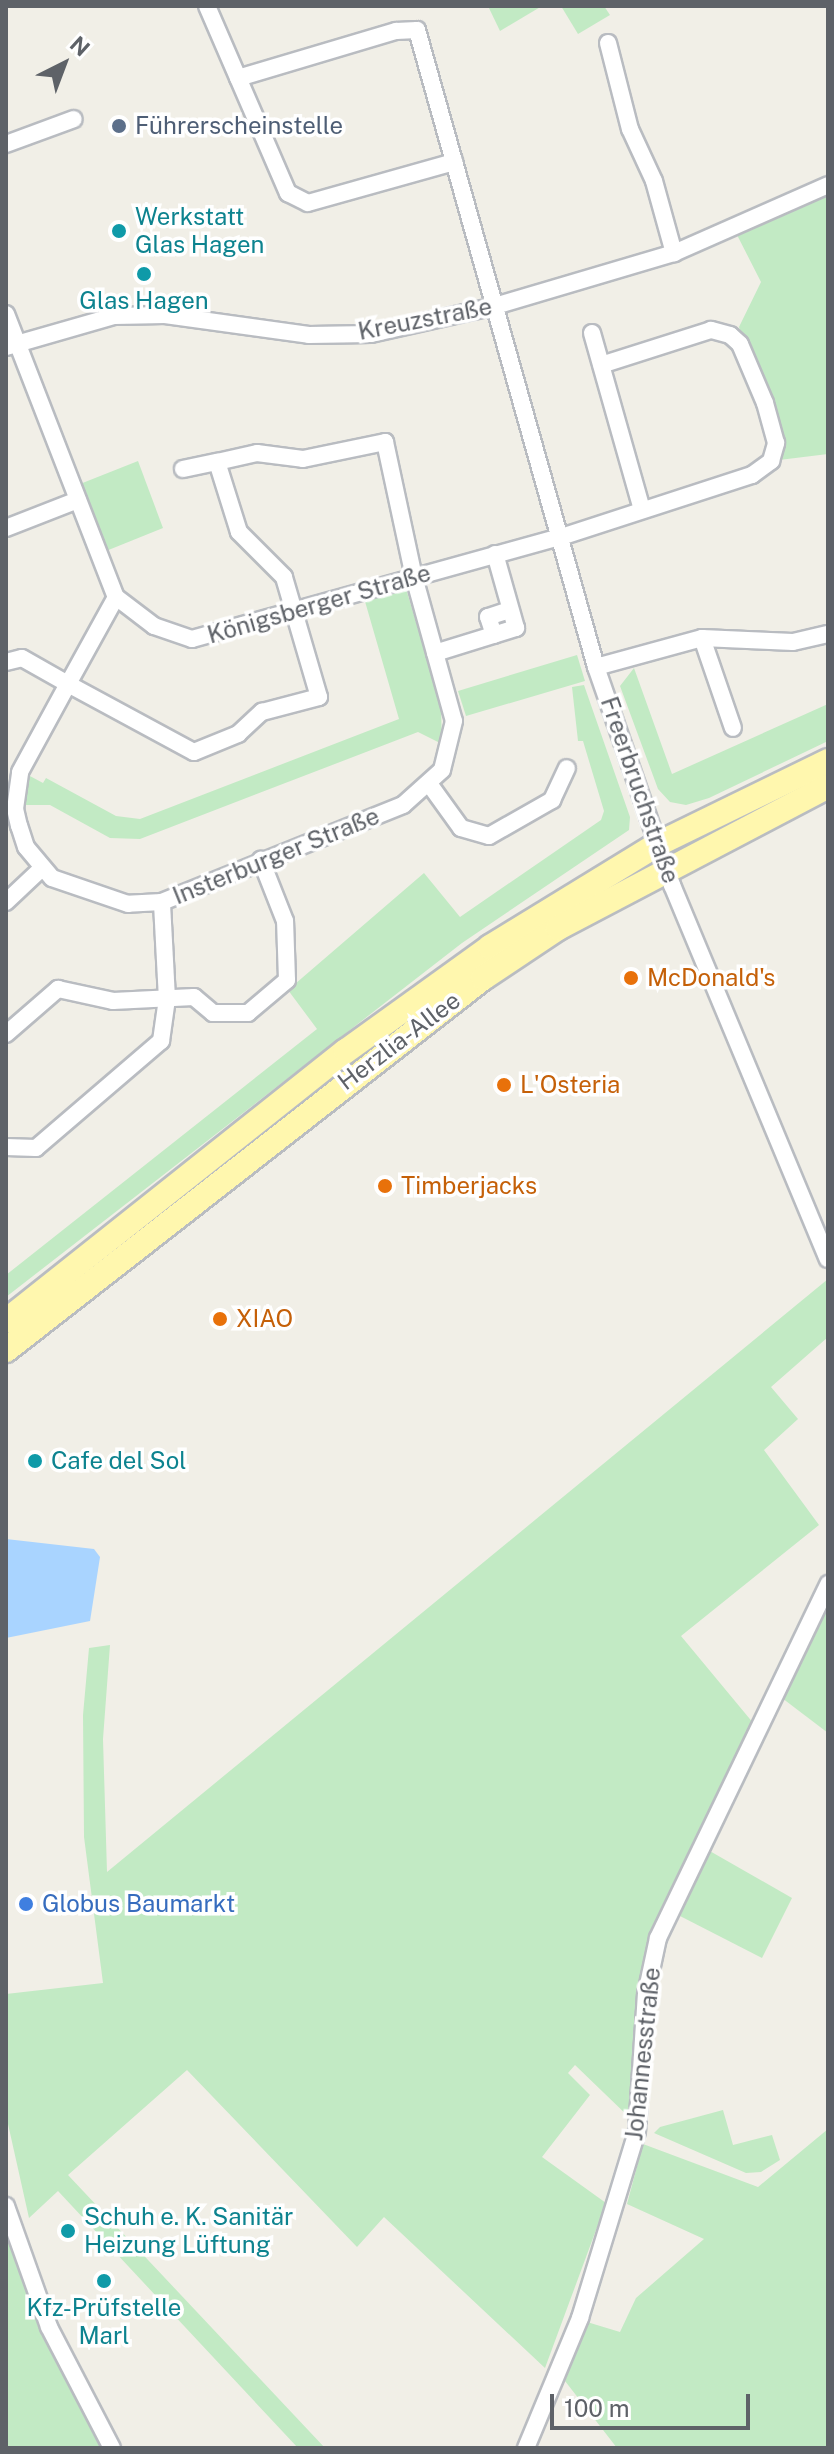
<!DOCTYPE html>
<meta charset="utf-8">
<style>
body{margin:0}
#map{position:relative;width:834px;height:2454px;overflow:hidden;background:#f1efe7;font-family:"Public Sans",sans-serif}
div>[style]{position:absolute}
.green>*{inset:0;background:#c2eac4}
.water>*{inset:0;background:#a9d4ff}
.roads{filter:drop-shadow(2px 0 #b9bcc1) drop-shadow(-2px 0 #b9bcc1) drop-shadow(0 2px #b9bcc1) drop-shadow(0 -2px #b9bcc1)}
.street>*{height:16px;margin:-8px;padding:0 8px;transform-origin:8px;border-radius:8px;background:#fff}
.primary>*{height:24px;margin:-12px;padding:0 12px;transform-origin:12px;border-radius:12px;background:#fff7ae}
.dots>*{width:22px;height:22px;translate:-50% -50%;box-sizing:border-box;border:4px solid #fff;border-radius:50%}
span{translate:-50% -50%;white-space:nowrap;text-align:center;line-height:1.15;-webkit-text-stroke:7px #fff;paint-order:stroke}
.service-label{font-size:24px;color:#4e5e75}
.left{translate:0 -50%;text-align:left}
.culture-label{font-size:24px;color:#0d838f}
.street-label{font-size:24px;color:#5e6268}
.food-label{font-size:24px;color:#c56008}
.shop-label{font-size:24px;color:#366cbe}
.frame{position:absolute;inset:0;border:8px solid #5e6268;pointer-events:none}
.north{position:absolute;left:24px;top:24px;width:80px;height:80px;-webkit-text-stroke:6px #fff;paint-order:stroke;rotate:42deg;font-size:22px;font-weight:700;line-height:32px;text-align:center;color:#5e6268}
.north::after{content:'';display:block;margin:auto;width:28px;height:36px;background:#5e6268;clip-path:polygon(50% 0,100% 100%,50% 72%,0 100%)}
.scale{position:absolute;left:550px;top:2394px;width:200px;height:36px;box-sizing:border-box;border:4px solid #5e6268;border-top:0;padding-left:10px;font-size:24px;line-height:28px;white-space:nowrap;color:#5e6268;-webkit-text-stroke:6px #fff;paint-order:stroke}
</style>
<div id="map">
<div class="green">
<div style="clip-path:polygon(488px 6px,542px 6px,500px 31px)"></div>
<div style="clip-path:polygon(561px 6px,604px 6px,610px 15px,578px 34px)"></div>
<div style="clip-path:polygon(828px 185px,828px 454px,771px 461px,776px 443px,739px 327px,761px 282px,734px 229px)"></div>
<div style="clip-path:polygon(138px 461px,163px 528px,106px 551px,80px 484px)"></div>
<div style="clip-path:polygon(405px 585px,441px 707px,442px 744px,418px 732px,140px 839px,110px 838px,50px 805px,24px 805px,28px 775px,43px 783px,46px 778px,116px 816px,140px 819px,399px 719px,364px 598px)"></div>
<div style="clip-path:polygon(577px 655px,585px 681px,466px 716px,458px 691px)"></div>
<div style="clip-path:polygon(634px 668px,672px 774px,828px 704px,828px 741px,709px 798px,686px 805px,670px 802px,658px 789px,620px 686px)"></div>
<div style="clip-path:polygon(584px 685px,630px 817px,629px 830px,462px 943px,6px 1297px,6px 1275px,317px 1029px,288px 990px,424px 873px,460px 917px,601px 820px,604px 811px,583px 741px,578px 741px,572px 687px)"></div>
<div style="clip-path:polygon(828px 1279px,828px 1337px,771px 1387px,798px 1419px,764px 1450px,819px 1525px,681px 1636px,754px 1724px,665px 1909px,632px 2120px,575px 2065px,568px 2073px,590px 2095px,542px 2157px,606px 2203px,545px 2368px,384px 2217px,357px 2247px,187px 2070px,68px 2175px,325px 2448px,298px 2448px,58px 2191px,29px 2218px,6px 2115px,6px 1994px,103px 1983px,84px 1837px,83px 1715px,89px 1648px,110px 1645px,103px 1739px,107px 1872px)"></div>
<div style="clip-path:polygon(828px 1596px,828px 1733px,782px 1698px)"></div>
<div style="clip-path:polygon(708px 1850px,792px 1898px,762px 1958px,680px 1916px)"></div>
<div style="clip-path:polygon(723px 2110px,733px 2145px,772px 2135px,780px 2160px,761px 2172px,746px 2173px,654px 2133px,660px 2127px)"></div>
<div style="clip-path:polygon(828px 2129px,828px 2448px,617px 2448px,565px 2381px,587px 2322px,620px 2332px,636px 2298px,704px 2239px,627px 2204px,643px 2144px,758px 2187px)"></div>
<div style="clip-path:polygon(6px 2228px,38px 2326px,101px 2448px,6px 2448px)"></div>
</div>
<div class="water">
<div style="clip-path:polygon(6px 1539px,94px 1549px,100px 1557px,90px 1621px,6px 1638px)"></div>
</div>
<div class="roads">
<div class="street">
<div style="left:207px;top:6px;width:204px;rotate:66.6deg"></div>
<div style="left:288px;top:193px;width:22px;rotate:27deg"></div>
<div style="left:308px;top:203px;width:152px;rotate:-15.7deg"></div>
<div style="left:608px;top:43px;width:89px;rotate:75.7deg"></div>
<div style="left:630px;top:129px;width:57px;rotate:65.2deg"></div>
<div style="left:654px;top:181px;width:75px;rotate:74.5deg"></div>
<div style="left:238px;top:78px;width:165px;rotate:-16.6deg"></div>
<div style="left:396px;top:31px;width:21px;rotate:-3deg"></div>
<div style="left:417px;top:30px;width:662px;rotate:74.3deg"></div>
<div style="left:596px;top:667px;width:231px;rotate:70.8deg"></div>
<div style="left:672px;top:885px;width:405px;rotate:67.4deg"></div>
<div style="left:6px;top:144px;width:72px;rotate:-20.2deg"></div>
<div style="left:6px;top:314px;width:304px;rotate:68.8deg"></div>
<div style="left:116px;top:597px;width:48px;rotate:37.3deg"></div>
<div style="left:154px;top:626px;width:40px;rotate:18.9deg"></div>
<div style="left:192px;top:639px;width:383px;rotate:-15.5deg"></div>
<div style="left:561px;top:537px;width:201px;rotate:-18deg"></div>
<div style="left:752px;top:475px;width:24px;rotate:-36deg"></div>
<div style="left:771px;top:461px;width:19px;rotate:-74deg"></div>
<div style="left:776px;top:443px;width:41px;rotate:-105.4deg"></div>
<div style="left:765px;top:403px;width:64px;rotate:-113deg"></div>
<div style="left:740px;top:344px;width:13px;rotate:-138deg"></div>
<div style="left:730px;top:335px;width:20px;rotate:-165deg"></div>
<div style="left:711px;top:330px;width:115px;rotate:162.3deg"></div>
<div style="left:592px;top:333px;width:184px;rotate:74.2deg"></div>
<div style="left:6px;top:347px;width:112px;rotate:-16deg"></div>
<div style="left:114px;top:316px;width:51px;rotate:-1.1deg"></div>
<div style="left:165px;top:315px;width:145px;rotate:7.9deg"></div>
<div style="left:309px;top:335px;width:62px;rotate:-0.9deg"></div>
<div style="left:371px;top:334px;width:127px;rotate:-12.7deg"></div>
<div style="left:495px;top:306px;width:187px;rotate:-16.5deg"></div>
<div style="left:674px;top:253px;width:168px;rotate:-23.8deg"></div>
<div style="left:183px;top:469px;width:35px;rotate:-12deg"></div>
<div style="left:6px;top:528px;width:77px;rotate:-21.3deg"></div>
<div style="left:494px;top:635px;width:19px;rotate:-108deg"></div>
<div style="left:488px;top:617px;width:23px;rotate:-18deg"></div>
<div style="left:702px;top:638px;width:95px;rotate:71deg"></div>
<div style="left:435px;top:653px;width:85px;rotate:-17.2deg"></div>
<div style="left:516px;top:628px;width:77px;rotate:-105.8deg"></div>
<div style="left:6px;top:662px;width:16px;rotate:-14deg"></div>
<div style="left:22px;top:658px;width:53px;rotate:29.5deg"></div>
<div style="left:68px;top:684px;width:143px;rotate:28.4deg"></div>
<div style="left:194px;top:752px;width:48px;rotate:-22.2deg"></div>
<div style="left:238px;top:734px;width:33px;rotate:-43deg"></div>
<div style="left:262px;top:712px;width:59px;rotate:-14.7deg"></div>
<div style="left:319px;top:697px;width:125px;rotate:-106.3deg"></div>
<div style="left:284px;top:577px;width:64px;rotate:-135deg"></div>
<div style="left:239px;top:532px;width:73px;rotate:-107.4deg"></div>
<div style="left:217px;top:462px;width:41px;rotate:-12.7deg"></div>
<div style="left:257px;top:453px;width:46px;rotate:7.4deg"></div>
<div style="left:303px;top:459px;width:84px;rotate:-11.7deg"></div>
<div style="left:385px;top:442px;width:138px;rotate:77.9deg"></div>
<div style="left:414px;top:577px;width:149px;rotate:74.5deg"></div>
<div style="left:454px;top:721px;width:50px;rotate:103.8deg"></div>
<div style="left:442px;top:770px;width:52px;rotate:138.1deg"></div>
<div style="left:403px;top:805px;width:260px;rotate:158.1deg"></div>
<div style="left:162px;top:902px;width:34px;rotate:177deg"></div>
<div style="left:128px;top:904px;width:80px;rotate:-161.1deg"></div>
<div style="left:52px;top:878px;width:40px;rotate:-130deg"></div>
<div style="left:26px;top:847px;width:22px;rotate:-108deg"></div>
<div style="left:19px;top:826px;width:17px;rotate:-103deg"></div>
<div style="left:15px;top:809px;width:37px;rotate:-82deg"></div>
<div style="left:20px;top:772px;width:100px;rotate:-61.4deg"></div>
<div style="left:68px;top:684px;width:99px;rotate:-61.1deg"></div>
<div style="left:596px;top:667px;width:110px;rotate:-15.3deg"></div>
<div style="left:702px;top:638px;width:91px;rotate:2.5deg"></div>
<div style="left:793px;top:642px;width:36px;rotate:-13deg"></div>
<div style="left:430px;top:785px;width:53px;rotate:54.2deg"></div>
<div style="left:461px;top:828px;width:29px;rotate:16deg"></div>
<div style="left:489px;top:836px;width:73px;rotate:-29.7deg"></div>
<div style="left:552px;top:800px;width:35px;rotate:-65deg"></div>
<div style="left:6px;top:902px;width:47px;rotate:-43.3deg"></div>
<div style="left:6px;top:1034px;width:69px;rotate:-40.9deg"></div>
<div style="left:58px;top:989px;width:56px;rotate:12.3deg"></div>
<div style="left:113px;top:1001px;width:81px;rotate:-2.8deg"></div>
<div style="left:194px;top:997px;width:25px;rotate:40deg"></div>
<div style="left:213px;top:1013px;width:35px"></div>
<div style="left:248px;top:1013px;width:51px;rotate:-40.2deg"></div>
<div style="left:287px;top:980px;width:59px;rotate:-91.9deg"></div>
<div style="left:285px;top:921px;width:66px;rotate:-111.5deg"></div>
<div style="left:6px;top:1147px;width:30px;rotate:2deg"></div>
<div style="left:36px;top:1148px;width:165px;rotate:-40.6deg"></div>
<div style="left:161px;top:1041px;width:42px;rotate:-81.9deg"></div>
<div style="left:167px;top:999px;width:97px;rotate:-93deg"></div>
<div style="left:6px;top:2206px;width:128px;rotate:70.4deg"></div>
<div style="left:49px;top:2327px;width:136px;rotate:62.5deg"></div>
<div style="left:526px;top:2448px;width:141px;rotate:-67.4deg"></div>
<div style="left:580px;top:2318px;width:195px;rotate:-73deg"></div>
<div style="left:637px;top:2132px;width:138px;rotate:-86.3deg"></div>
<div style="left:646px;top:1994px;width:57px;rotate:-77.9deg"></div>
<div style="left:658px;top:1938px;width:393px;rotate:-64.3deg"></div>
</div>
<div class="primary">
<div style="left:6px;top:1321px;width:434px;rotate:-38.5deg"></div>
<div style="left:346px;top:1051px;width:178px;rotate:-35.8deg"></div>
<div style="left:490px;top:947px;width:199px;rotate:-31.5deg"></div>
<div style="left:660px;top:843px;width:187px;rotate:-26deg"></div>
<div style="left:6px;top:1350px;width:605px;rotate:-37.95deg"></div>
<div style="left:483px;top:978px;width:90px;rotate:-33.7deg"></div>
<div style="left:558px;top:928px;width:305px;rotate:-27.7deg"></div>
</div>
</div>
<div class="dots">
<div style="left:119px;top:126px;background:#5c6f8a"></div>
<div style="left:119px;top:231px;background:#0f9aa8"></div>
<div style="left:144px;top:274px;background:#0f9aa8"></div>
<div style="left:631px;top:978px;background:#e8710a"></div>
<div style="left:504px;top:1085px;background:#e8710a"></div>
<div style="left:385px;top:1186px;background:#e8710a"></div>
<div style="left:220px;top:1319px;background:#e8710a"></div>
<div style="left:35px;top:1461px;background:#0f9aa8"></div>
<div style="left:26px;top:1904px;background:#3f7fe0"></div>
<div style="left:68px;top:2231px;background:#0f9aa8"></div>
<div style="left:104px;top:2281px;background:#0f9aa8"></div>
</div>
<div class="service-label">
<span class="left" style="left:135px;top:126px">Führerscheinstelle</span>
</div>
<div class="culture-label">
<span class="left" style="left:135px;top:231px">Werkstatt<br>Glas Hagen</span>
<span style="left:144px;top:301px">Glas Hagen</span>
<span class="left" style="left:51px;top:1461px">Cafe del Sol</span>
<span class="left" style="left:84px;top:2231px">Schuh e. K. Sanitär<br>Heizung Lüftung</span>
<span style="left:104px;top:2322px">Kfz-Prüfstelle<br>Marl</span>
</div>
<div class="street-label">
<span style="left:425px;top:319px;rotate:-11deg">Kreuzstraße</span>
<span style="left:319px;top:604px;rotate:-16deg">Königsberger Straße</span>
<span style="left:640px;top:790px;rotate:71deg">Freerbruchstraße</span>
<span style="left:276px;top:856px;rotate:-22deg">Insterburger Straße</span>
<span style="left:399px;top:1041px;rotate:-37deg">Herzlia-Allee</span>
<span style="left:643px;top:2054px;rotate:-84deg">Johannesstraße</span>
</div>
<div class="food-label">
<span class="left" style="left:647px;top:978px">McDonald's</span>
<span class="left" style="left:520px;top:1085px">L'Osteria</span>
<span class="left" style="left:401px;top:1186px">Timberjacks</span>
<span class="left" style="left:236px;top:1319px">XIAO</span>
</div>
<div class="shop-label">
<span class="left" style="left:42px;top:1904px">Globus Baumarkt</span>
</div>
<div class="frame"></div>
<div class="north">N</div>
<div class="scale">100 m</div>
</div>
